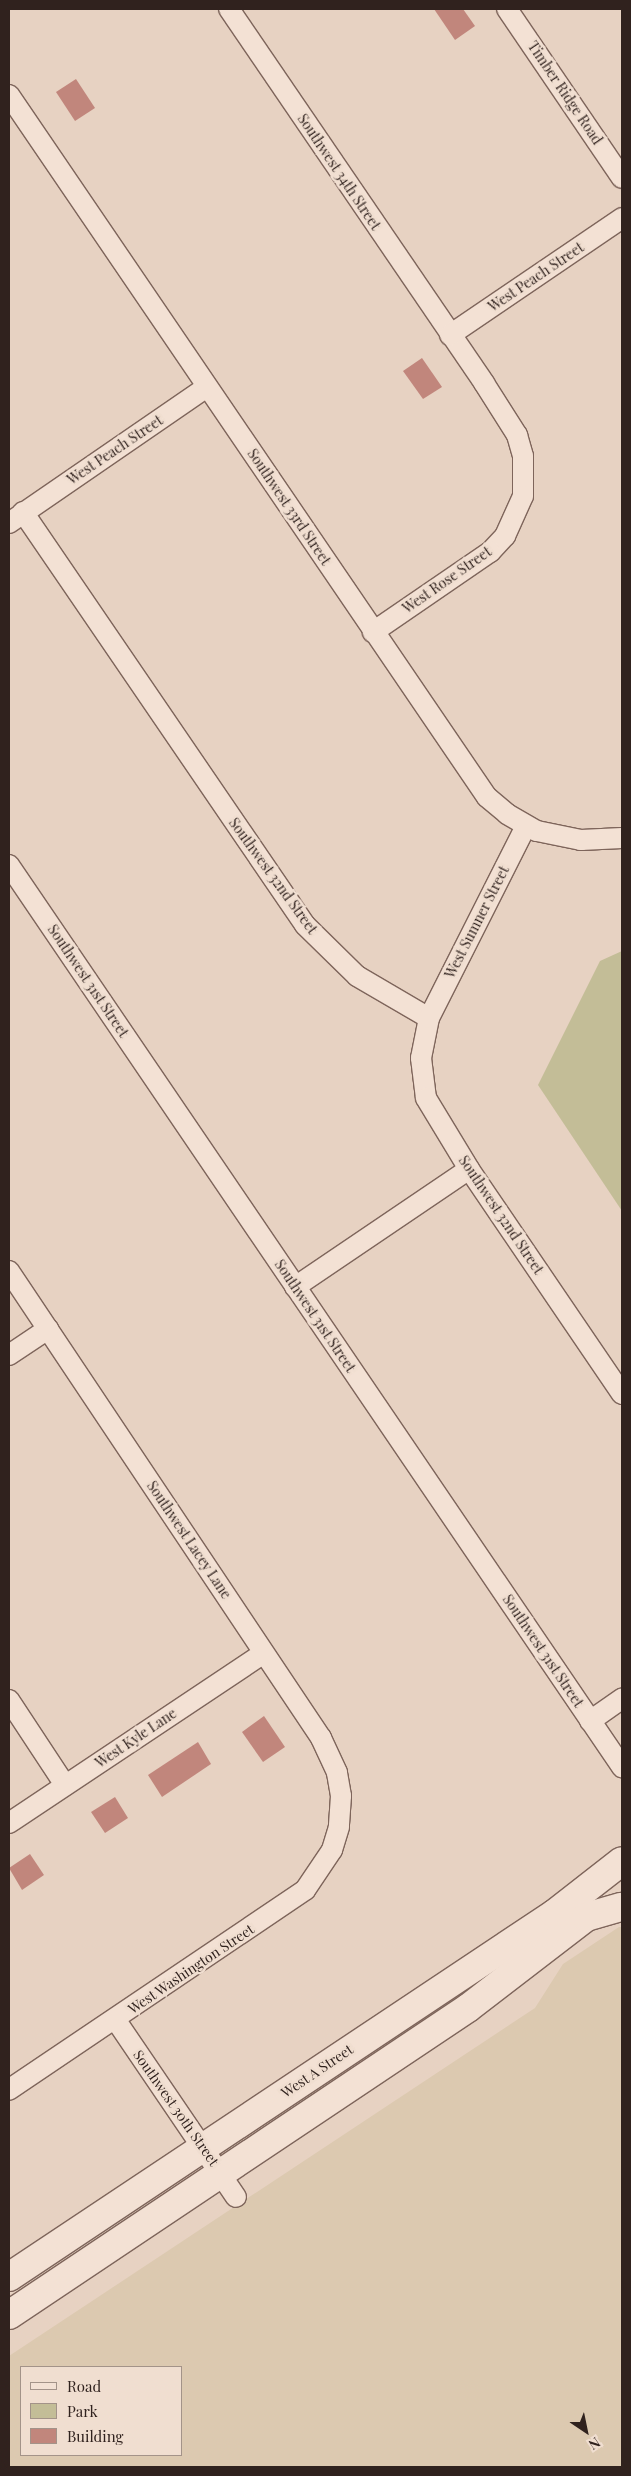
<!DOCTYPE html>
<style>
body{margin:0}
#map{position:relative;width:631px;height:2476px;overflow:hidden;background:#e7d2c2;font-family:"Playfair Display",serif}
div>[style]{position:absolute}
.farmland>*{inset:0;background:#dcc9b0}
.green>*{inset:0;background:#c3bd97}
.building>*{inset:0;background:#c1867c}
.roads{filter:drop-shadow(1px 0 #7e655b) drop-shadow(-1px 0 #7e655b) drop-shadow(0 1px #7e655b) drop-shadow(0 -1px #7e655b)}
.street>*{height:20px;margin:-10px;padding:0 10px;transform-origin:10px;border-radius:10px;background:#f3e1d4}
.secondary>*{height:28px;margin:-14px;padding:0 14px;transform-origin:14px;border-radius:14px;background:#f3e1d4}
span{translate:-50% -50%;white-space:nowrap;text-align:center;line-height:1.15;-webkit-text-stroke:5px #f0ded0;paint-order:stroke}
.street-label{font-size:14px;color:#30221e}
.frame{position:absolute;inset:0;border:10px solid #30221e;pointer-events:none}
.legend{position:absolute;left:20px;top:2366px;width:162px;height:90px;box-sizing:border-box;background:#f0ded0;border:1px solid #a39389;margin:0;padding:6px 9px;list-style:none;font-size:15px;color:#30221e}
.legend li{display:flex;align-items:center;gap:10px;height:25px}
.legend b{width:25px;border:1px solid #a39389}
.north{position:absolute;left:561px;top:2406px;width:50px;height:50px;-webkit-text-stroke:4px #f0ded0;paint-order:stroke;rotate:146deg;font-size:14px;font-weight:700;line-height:20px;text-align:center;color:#30221e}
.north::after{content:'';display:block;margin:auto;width:18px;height:22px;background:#30221e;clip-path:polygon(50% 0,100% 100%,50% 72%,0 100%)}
</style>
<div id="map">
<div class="farmland">
<div style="clip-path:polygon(evenodd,619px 1927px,622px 1927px,622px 2467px,9px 2467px,9px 2356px,535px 2008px,563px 1964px,619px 1927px,21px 2367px,181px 2367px,181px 2455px,21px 2455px,21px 2367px)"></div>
</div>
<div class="green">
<div style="clip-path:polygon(622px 951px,622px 1211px,538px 1085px,600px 961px)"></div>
</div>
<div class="building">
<div style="clip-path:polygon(434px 9px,463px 9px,475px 26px,455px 40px)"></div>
<div style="clip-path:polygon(76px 79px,95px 108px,75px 121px,56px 92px)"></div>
<div style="clip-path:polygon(422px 358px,442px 387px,423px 399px,403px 371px)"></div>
<div style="clip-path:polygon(264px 1716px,285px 1747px,263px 1762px,242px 1732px)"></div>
<div style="clip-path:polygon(198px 1742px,211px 1764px,162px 1797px,148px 1775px)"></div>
<div style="clip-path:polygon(115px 1797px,128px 1818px,105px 1833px,91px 1812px)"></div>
<div style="clip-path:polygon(30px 1854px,44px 1875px,22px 1890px,9px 1868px)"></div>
</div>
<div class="roads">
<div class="street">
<div style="left:229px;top:9px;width:453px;rotate:55.7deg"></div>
<div style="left:484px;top:383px;width:62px;rotate:57.6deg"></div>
<div style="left:517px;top:435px;width:22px;rotate:74deg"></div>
<div style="left:523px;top:456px;width:40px;rotate:90deg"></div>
<div style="left:523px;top:496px;width:44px;rotate:114.2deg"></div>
<div style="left:505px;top:536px;width:22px;rotate:133deg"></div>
<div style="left:490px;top:552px;width:142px;rotate:145.6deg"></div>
<div style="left:507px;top:9px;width:204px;rotate:55.8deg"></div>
<div style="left:9px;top:95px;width:849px;rotate:55.75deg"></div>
<div style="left:487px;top:797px;width:26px;rotate:40deg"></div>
<div style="left:507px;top:814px;width:34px;rotate:30deg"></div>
<div style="left:537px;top:831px;width:45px;rotate:11.6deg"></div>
<div style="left:581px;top:840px;width:41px;rotate:-2.8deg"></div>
<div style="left:450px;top:335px;width:208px;rotate:-34.2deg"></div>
<div style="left:23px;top:512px;width:500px;rotate:55.67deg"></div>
<div style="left:305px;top:925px;width:73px;rotate:44.4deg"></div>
<div style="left:357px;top:976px;width:83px;rotate:30.3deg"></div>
<div style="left:429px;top:1018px;width:41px;rotate:101.3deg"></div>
<div style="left:421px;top:1058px;width:40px;rotate:82.9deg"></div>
<div style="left:426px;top:1098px;width:83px;rotate:58.8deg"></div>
<div style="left:469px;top:1169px;width:272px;rotate:55.8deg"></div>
<div style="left:9px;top:523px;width:240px;rotate:-34.5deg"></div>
<div style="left:9px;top:865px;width:1091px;rotate:55.8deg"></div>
<div style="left:429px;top:1018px;width:215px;rotate:-63.2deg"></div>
<div style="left:9px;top:1271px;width:562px;rotate:56.25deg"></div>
<div style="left:321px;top:1738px;width:38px;rotate:65deg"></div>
<div style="left:337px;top:1773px;width:23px;rotate:80deg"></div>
<div style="left:341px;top:1796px;width:31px;rotate:94deg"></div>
<div style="left:339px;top:1827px;width:24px;rotate:107deg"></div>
<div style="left:332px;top:1850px;width:48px;rotate:124deg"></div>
<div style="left:305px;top:1890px;width:357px;rotate:146deg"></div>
<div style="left:295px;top:1287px;width:210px;rotate:-34.1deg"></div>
<div style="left:9px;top:1355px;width:47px;rotate:-33.7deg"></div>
<div style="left:9px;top:1700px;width:102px;rotate:56.6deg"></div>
<div style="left:590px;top:1721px;width:39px;rotate:-35deg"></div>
<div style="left:9px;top:1823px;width:306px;rotate:-33.7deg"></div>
<div style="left:115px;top:2019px;width:215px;rotate:55.8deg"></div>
</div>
<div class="secondary">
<div style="left:9px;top:2277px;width:655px;rotate:-33.67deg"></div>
<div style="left:554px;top:1914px;width:86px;rotate:-37.9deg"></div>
<div style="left:9px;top:2315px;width:552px;rotate:-33.78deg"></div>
<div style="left:468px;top:2008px;width:149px;rotate:-37.6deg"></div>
<div style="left:586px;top:1917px;width:37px;rotate:-16deg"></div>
</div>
</div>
<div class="street-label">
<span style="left:565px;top:93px;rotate:56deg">Timber Ridge Road</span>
<span style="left:339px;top:172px;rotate:56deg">Southwest 34th Street</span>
<span style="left:536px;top:277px;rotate:-34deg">West Peach Street</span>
<span style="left:115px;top:450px;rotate:-34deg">West Peach Street</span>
<span style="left:289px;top:507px;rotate:56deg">Southwest 33rd Street</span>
<span style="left:447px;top:580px;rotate:-35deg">West Rose Street</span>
<span style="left:273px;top:876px;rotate:54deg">Southwest 32nd Street</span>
<span style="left:477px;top:922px;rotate:-63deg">West Sumner Street</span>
<span style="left:88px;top:981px;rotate:56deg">Southwest 31st Street</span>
<span style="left:501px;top:1215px;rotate:56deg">Southwest 32nd Street</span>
<span style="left:315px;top:1316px;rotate:56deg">Southwest 31st Street</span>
<span style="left:189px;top:1540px;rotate:56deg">Southwest Lacey Lane</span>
<span style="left:543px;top:1651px;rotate:56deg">Southwest 31st Street</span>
<span style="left:136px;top:1738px;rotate:-34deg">West Kyle Lane</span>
<span style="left:191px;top:1969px;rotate:-34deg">West Washington Street</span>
<span style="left:317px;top:2071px;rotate:-34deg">West A Street</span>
<span style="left:176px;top:2108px;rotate:55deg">Southwest 30th Street</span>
</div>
<div class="frame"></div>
<ul class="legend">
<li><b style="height:6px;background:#f3e1d4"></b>Road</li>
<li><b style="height:14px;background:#c3bd97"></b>Park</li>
<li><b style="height:14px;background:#c1867c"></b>Building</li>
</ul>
<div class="north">N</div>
</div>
